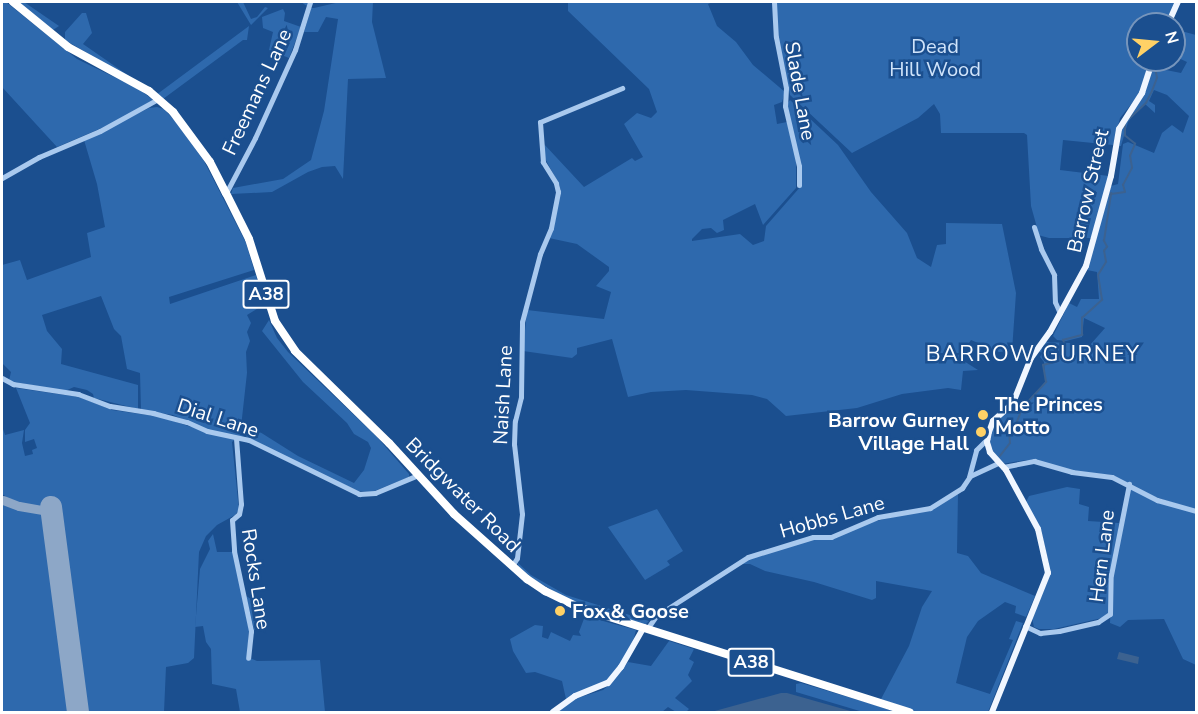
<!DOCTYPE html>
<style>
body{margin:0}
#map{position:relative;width:1198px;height:714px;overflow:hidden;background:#1b4f8f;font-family:"Nunito Sans",sans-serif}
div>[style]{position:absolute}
.green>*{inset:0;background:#2e69ad}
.water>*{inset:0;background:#3c6290}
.stream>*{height:1.5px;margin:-0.75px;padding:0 0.75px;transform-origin:0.75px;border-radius:0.75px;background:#3c6290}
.taxiway>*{height:9px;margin:-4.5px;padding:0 4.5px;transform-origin:4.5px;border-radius:4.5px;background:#8da7c7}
.runway>*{height:22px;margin:-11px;padding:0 11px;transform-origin:11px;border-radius:11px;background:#8da7c7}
.minor>*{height:5px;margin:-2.5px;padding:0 2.5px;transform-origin:2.5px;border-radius:2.5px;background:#a9c9ee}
.major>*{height:6px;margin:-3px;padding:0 3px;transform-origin:3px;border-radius:3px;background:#f0f6ff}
.highway>*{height:8px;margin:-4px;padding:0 4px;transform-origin:4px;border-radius:4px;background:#fff}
.dots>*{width:16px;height:16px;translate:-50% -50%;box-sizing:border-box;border:3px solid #1b4f8f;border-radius:50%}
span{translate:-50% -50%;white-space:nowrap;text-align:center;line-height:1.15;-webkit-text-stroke:5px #1b4f8f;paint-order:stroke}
.shield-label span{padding:2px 4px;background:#1b4f8f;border:2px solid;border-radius:4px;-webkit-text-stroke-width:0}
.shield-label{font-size:18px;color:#fff;font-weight:700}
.park-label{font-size:20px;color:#cfe3fa}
.street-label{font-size:20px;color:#fff}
.poi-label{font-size:20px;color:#fff;font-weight:700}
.left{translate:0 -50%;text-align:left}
.right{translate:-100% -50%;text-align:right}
.quarter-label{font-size:22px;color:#fff;letter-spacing:1.5px}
.frame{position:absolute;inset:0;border:3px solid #fff;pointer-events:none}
.north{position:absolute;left:1126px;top:12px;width:60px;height:60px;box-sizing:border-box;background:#1b4f8f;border:2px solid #7695bc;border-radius:50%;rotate:74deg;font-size:16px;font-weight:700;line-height:24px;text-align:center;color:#fff}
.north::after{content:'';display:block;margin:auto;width:21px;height:27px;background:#ffd166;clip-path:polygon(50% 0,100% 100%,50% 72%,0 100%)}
</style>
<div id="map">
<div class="green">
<div style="clip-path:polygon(2px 2px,6px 2px,77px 59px,139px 89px,153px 100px,111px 124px,57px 147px,2px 87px)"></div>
<div style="clip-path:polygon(16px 2px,24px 2px,59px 26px,53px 30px)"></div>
<div style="clip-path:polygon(237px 2px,243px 2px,251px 19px,257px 17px,265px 7px,268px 8px,251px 25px)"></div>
<div style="clip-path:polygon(301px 2px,314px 2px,311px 8px,314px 8px,340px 2px,373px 2px,372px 22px,386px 78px,348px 79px,343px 179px,335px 166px,322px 167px,308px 172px,272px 192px,231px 194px,233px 188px,283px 179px,311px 160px,324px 111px,338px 19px,326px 17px,318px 32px,304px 32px,311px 9px)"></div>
<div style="clip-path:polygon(568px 2px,713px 2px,708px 4px,717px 26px,736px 42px,753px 65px,785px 92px,782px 102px,774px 105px,777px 124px,787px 122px,796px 158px,796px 188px,763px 225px,755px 204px,723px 220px,724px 230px,717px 233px,711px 228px,702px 229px,692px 239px,692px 241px,740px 234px,753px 245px,764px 241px,766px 226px,801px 186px,799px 157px,786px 105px,790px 100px,838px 145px,871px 192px,907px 233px,917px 258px,931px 267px,937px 245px,946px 244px,946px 223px,1002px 224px,1016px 293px,1012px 351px,999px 352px,971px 340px,959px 358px,978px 370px,963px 371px,961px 390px,948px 388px,902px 394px,857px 408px,786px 416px,767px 399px,752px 395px,686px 390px,651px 392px,628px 397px,612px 339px,577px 348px,577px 354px,572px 358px,523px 351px,527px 310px,604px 319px,611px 292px,596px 286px,609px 271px,609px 267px,577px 244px,549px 238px,554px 227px,560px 186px,543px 155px,543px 143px,584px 187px,632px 158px,635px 161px,643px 157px,624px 124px,637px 113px,651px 118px,657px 112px,649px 89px,568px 11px)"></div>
<div style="clip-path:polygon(777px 2px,1175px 2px,1166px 24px,1138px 24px,1138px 60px,1152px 60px,1141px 92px,1120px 118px,1113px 145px,1063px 140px,1060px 170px,1109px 176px,1093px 238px,1049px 238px,1038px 235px,1036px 224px,1031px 206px,1027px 135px,1024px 133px,941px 133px,940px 114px,934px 104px,918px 118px,852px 153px,790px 95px,777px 31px)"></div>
<div style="clip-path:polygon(283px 9px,285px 13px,284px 21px,301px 27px,289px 58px,269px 50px,273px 32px,263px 28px,262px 17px)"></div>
<div style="clip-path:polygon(82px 13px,86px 13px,92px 33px,83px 44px,142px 85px,65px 40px,65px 32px)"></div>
<div style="clip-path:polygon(249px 26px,247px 40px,243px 40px,163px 99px,156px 95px)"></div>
<div style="clip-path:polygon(1174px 29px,1196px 35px,1196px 510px,1152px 496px,1111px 475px,1082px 472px,1026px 460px,1002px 464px,990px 447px,991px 429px,999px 418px,1011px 407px,1018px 414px,1045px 382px,1044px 362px,1040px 357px,1042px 353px,1038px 351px,1046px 342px,1070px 343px,1070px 346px,1090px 345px,1105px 328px,1084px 318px,1082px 337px,1066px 341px,1057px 340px,1053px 336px,1069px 303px,1077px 307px,1081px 299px,1099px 299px,1097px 272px,1087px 270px,1111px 186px,1118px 184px,1123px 144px,1128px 142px,1154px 153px,1162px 133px,1172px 125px,1183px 133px,1189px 116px,1167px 95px,1154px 90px,1149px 101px,1155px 105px,1155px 113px,1145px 104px,1136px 112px,1128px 122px,1121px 146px,1119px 146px,1120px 130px,1155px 61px,1156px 68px,1181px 73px,1187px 62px,1174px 56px)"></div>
<div style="clip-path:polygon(157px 107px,164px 109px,175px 121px,204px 161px,246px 243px,254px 270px,169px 297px,170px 304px,256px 275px,257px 279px,263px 305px,247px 315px,251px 323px,247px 332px,250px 341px,246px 352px,247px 373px,241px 427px,252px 427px,298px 456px,354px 483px,364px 470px,371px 448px,368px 442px,354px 434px,347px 423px,303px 382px,262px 331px,269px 320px,277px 338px,288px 352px,377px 437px,409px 474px,409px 477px,372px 492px,358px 491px,270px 451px,245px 436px,239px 436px,232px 442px,239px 510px,235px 515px,217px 525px,206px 536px,199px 552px,194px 658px,188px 663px,166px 667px,164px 712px,81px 712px,53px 508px,37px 509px,18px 504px,2px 494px,2px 426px,5px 435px,24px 430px,22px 443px,25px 456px,33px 454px,32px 450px,37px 448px,34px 439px,25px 442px,25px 430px,30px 423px,16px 388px,79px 397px,112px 410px,162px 417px,191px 427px,198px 426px,173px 415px,141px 410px,140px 373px,127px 369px,121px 336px,114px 329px,101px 296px,42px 315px,47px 331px,62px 349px,61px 364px,138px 385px,138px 409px,94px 398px,93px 394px,87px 390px,74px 387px,65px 391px,9px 381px,11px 372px,2px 363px,2px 265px,20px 260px,27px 280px,91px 257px,87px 233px,105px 227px,97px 184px,84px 140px,149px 108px)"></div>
<div style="clip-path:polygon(1067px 487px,1080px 489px,1079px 504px,1089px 507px,1088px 521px,1119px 523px,1108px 614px,1102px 618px,1054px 629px,1039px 629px,1034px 627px,1032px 618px,1047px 583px,1049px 564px,1041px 530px,1026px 502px,1029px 496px)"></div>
<div style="clip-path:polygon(1130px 489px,1196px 513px,1196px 665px,1183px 659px,1164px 619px,1128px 620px,1120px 627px,1110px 623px,1112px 576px)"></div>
<div style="clip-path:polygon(958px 494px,957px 553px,968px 556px,981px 573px,1035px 596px,1026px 617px,1015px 613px,1016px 606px,1005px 602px,978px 621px,967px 637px,956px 683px,990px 694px,1013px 640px,1009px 639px,1016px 621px,1023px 623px,988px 712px,917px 712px,881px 699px,909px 646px,922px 607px,932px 591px,876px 581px,876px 598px,872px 600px,814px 582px,765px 571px,750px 564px,740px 564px,751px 557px,809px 540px,834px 538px,868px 523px,936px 507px)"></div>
<div style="clip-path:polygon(2px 503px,45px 514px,50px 521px,75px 712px,2px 712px)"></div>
<div style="clip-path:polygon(657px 509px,683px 551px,667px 561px,670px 565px,645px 580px,608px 527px)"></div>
<div style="clip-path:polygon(213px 534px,217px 552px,233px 552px,249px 630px,247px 657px,257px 661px,320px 660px,325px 712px,240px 712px,236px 689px,212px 684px,211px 649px,206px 642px,203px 626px,195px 627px,200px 569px,210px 549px,208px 541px)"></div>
<div style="clip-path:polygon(518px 563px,531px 575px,566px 595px,649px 621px,645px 625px,568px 599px,531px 578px,518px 566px)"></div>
<div style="clip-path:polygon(246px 596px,261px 605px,268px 624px,254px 630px)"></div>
<div style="clip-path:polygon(585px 616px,636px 630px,634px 638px,619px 667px,604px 683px,566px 699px,562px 681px,535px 672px,526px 673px,513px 651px,510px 639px,535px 625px,543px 626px,542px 637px,548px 639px,551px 632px,570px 641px,573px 635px,581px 636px,579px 632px)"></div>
<div style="clip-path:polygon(669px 641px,694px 649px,689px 659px,694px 662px,688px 675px,692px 681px,675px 698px,689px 709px,686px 712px,676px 712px,668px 707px,662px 712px,557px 712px,574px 699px,603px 690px,610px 684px,628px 662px,651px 666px)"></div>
<div style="clip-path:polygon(801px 683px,875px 705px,895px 712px,863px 712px,796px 692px,796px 684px)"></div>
</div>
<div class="water">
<div style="clip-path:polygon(1119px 652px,1139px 657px,1138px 664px,1117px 659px)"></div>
<div style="clip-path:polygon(787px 693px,854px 712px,711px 712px,781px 693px)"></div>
</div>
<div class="stream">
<div style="left:1130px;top:118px;width:22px;rotate:-43deg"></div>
<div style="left:1146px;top:103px;width:13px;rotate:-63deg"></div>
<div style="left:1152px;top:91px;width:14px;rotate:-69deg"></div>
<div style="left:1157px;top:78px;width:10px;rotate:-101deg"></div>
<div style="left:1155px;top:68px;width:8px;rotate:-76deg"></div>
<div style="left:1000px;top:456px;width:16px;rotate:-52deg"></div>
<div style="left:1010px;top:443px;width:12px;rotate:-95deg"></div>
<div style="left:1009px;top:431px;width:10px;rotate:-45deg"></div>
<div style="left:1016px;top:424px;width:18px;rotate:-68deg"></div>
<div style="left:1023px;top:407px;width:34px;rotate:-47deg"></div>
<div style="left:1046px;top:382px;width:17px;rotate:-100deg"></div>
<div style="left:1043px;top:365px;width:16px;rotate:-15deg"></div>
<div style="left:1058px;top:361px;width:17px;rotate:-65deg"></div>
<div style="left:1065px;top:346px;width:6px;rotate:-108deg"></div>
<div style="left:1063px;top:340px;width:20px;rotate:-15deg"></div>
<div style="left:1082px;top:335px;width:17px;rotate:-90deg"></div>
<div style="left:1082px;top:318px;width:27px;rotate:-42deg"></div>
<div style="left:1102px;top:300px;width:25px;rotate:-99deg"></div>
<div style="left:1098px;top:275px;width:15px;rotate:-58deg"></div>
<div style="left:1106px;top:262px;width:11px;rotate:-100deg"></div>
<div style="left:1104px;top:251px;width:5px;rotate:-53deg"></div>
<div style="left:1107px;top:247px;width:7px;rotate:-117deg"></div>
<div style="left:1104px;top:241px;width:48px;rotate:-81.5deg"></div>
<div style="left:1111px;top:194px;width:14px;rotate:-8deg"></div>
<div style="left:1125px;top:192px;width:7px;rotate:-106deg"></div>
<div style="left:1123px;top:185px;width:19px;rotate:-62deg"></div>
<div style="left:1132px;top:168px;width:12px;rotate:-99deg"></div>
<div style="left:1130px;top:156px;width:13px;rotate:-67deg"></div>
<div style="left:1135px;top:144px;width:13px;rotate:-141deg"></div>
<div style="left:1125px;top:136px;width:12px;rotate:-90deg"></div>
</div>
<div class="taxiway">
<div style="left:3px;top:500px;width:17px;rotate:21deg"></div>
<div style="left:19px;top:506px;width:27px;rotate:10deg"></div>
<div style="left:46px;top:511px;width:8px;rotate:40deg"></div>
</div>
<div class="runway">
<div style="left:51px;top:507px;width:207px;rotate:82.5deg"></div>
</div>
<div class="minor">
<div style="left:774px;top:2px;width:35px;rotate:87deg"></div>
<div style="left:776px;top:37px;width:52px;rotate:78.9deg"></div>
<div style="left:786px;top:88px;width:18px;rotate:93deg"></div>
<div style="left:785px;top:106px;width:62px;rotate:76.9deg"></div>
<div style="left:799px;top:166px;width:19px;rotate:90deg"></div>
<div style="left:2px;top:178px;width:43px;rotate:-29.6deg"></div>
<div style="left:39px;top:157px;width:66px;rotate:-23.1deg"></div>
<div style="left:100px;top:131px;width:66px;rotate:-28.9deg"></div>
<div style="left:226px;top:193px;width:62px;rotate:-62.2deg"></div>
<div style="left:255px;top:138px;width:97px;rotate:-65.6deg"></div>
<div style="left:295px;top:50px;width:50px;rotate:-72.6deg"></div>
<div style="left:1034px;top:227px;width:23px;rotate:72deg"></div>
<div style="left:1041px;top:249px;width:29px;rotate:63deg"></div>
<div style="left:1054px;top:275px;width:27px;rotate:88deg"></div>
<div style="left:1055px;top:302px;width:12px;rotate:66deg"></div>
<div style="left:2px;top:378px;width:13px;rotate:29deg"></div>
<div style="left:13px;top:384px;width:66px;rotate:8.7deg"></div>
<div style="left:78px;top:394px;width:34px;rotate:21deg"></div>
<div style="left:110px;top:406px;width:44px;rotate:9.2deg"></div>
<div style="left:153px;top:413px;width:35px;rotate:15deg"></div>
<div style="left:187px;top:422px;width:22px;rotate:24deg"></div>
<div style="left:207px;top:431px;width:43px;rotate:12.1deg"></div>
<div style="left:249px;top:440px;width:123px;rotate:26.1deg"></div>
<div style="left:359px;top:494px;width:16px;rotate:-4deg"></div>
<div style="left:375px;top:493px;width:47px;rotate:-22.7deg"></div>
<div style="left:236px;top:438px;width:66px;rotate:85.7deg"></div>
<div style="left:241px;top:504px;width:10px;rotate:101deg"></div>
<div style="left:239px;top:514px;width:9px;rotate:139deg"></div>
<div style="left:232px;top:520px;width:31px;rotate:86deg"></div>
<div style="left:234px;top:551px;width:82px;rotate:78deg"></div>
<div style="left:251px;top:631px;width:27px;rotate:96deg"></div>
<div style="left:1003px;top:467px;width:32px;rotate:-11deg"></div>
<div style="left:1034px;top:461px;width:40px;rotate:16deg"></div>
<div style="left:1072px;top:472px;width:40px;rotate:7.1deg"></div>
<div style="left:1112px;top:477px;width:51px;rotate:27.1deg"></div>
<div style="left:1157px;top:500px;width:41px;rotate:15.8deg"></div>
<div style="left:969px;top:477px;width:28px;rotate:-75deg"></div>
<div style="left:976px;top:450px;width:16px;rotate:-45deg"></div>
<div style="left:512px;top:566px;width:9px;rotate:-58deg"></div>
<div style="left:517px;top:558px;width:44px;rotate:-83.5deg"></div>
<div style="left:522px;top:514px;width:70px;rotate:-96.5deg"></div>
<div style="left:514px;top:444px;width:23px;rotate:-88deg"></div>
<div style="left:515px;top:421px;width:25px;rotate:-76deg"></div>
<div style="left:521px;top:397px;width:75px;rotate:-89.2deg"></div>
<div style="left:522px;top:322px;width:70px;rotate:-75.2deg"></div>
<div style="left:540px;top:254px;width:28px;rotate:-67deg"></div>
<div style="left:551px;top:228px;width:37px;rotate:-79deg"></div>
<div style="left:558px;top:192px;width:9px;rotate:-103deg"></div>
<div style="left:556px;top:183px;width:25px;rotate:-122deg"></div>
<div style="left:543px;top:162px;width:40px;rotate:-94.3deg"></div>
<div style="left:540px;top:122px;width:89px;rotate:-22.5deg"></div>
<div style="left:1025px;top:626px;width:17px;rotate:25deg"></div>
<div style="left:1040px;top:633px;width:19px;rotate:-6deg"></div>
<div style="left:1059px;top:631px;width:40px;rotate:-13deg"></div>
<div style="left:1098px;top:622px;width:14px;rotate:-34deg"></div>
<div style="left:1110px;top:614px;width:39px;rotate:-89deg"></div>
<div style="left:1111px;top:575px;width:93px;rotate:-78.8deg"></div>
<div style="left:647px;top:629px;width:16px;rotate:-55deg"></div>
<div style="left:656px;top:616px;width:109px;rotate:-32.7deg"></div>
<div style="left:748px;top:557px;width:68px;rotate:-17.1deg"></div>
<div style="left:813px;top:537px;width:18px"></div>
<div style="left:831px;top:537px;width:51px;rotate:-23.1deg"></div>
<div style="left:878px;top:517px;width:53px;rotate:-9.8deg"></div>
<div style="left:930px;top:508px;width:38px;rotate:-32deg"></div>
<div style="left:962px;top:488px;width:14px;rotate:-56deg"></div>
<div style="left:970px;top:476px;width:31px;rotate:-25deg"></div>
</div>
<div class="major">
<div style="left:1168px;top:24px;width:24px;rotate:-66deg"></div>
<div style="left:553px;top:712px;width:27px;rotate:-36deg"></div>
<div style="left:575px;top:696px;width:35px;rotate:-22deg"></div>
<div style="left:608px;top:683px;width:21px;rotate:-51deg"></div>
<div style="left:621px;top:667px;width:46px;rotate:-60.1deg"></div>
<div style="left:992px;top:712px;width:150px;rotate:-68.1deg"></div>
<div style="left:1048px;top:573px;width:45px;rotate:-102.8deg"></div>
<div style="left:1038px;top:529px;width:67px;rotate:-118.5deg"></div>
<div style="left:1006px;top:470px;width:24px;rotate:-132deg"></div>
<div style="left:990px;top:452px;width:10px;rotate:-107deg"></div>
<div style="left:987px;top:442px;width:10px;rotate:-79deg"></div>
<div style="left:989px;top:432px;width:12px;rotate:-70deg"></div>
<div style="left:993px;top:421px;width:27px;rotate:-42deg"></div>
<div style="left:1013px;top:403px;width:48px;rotate:-68.2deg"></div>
<div style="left:1031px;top:358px;width:32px;rotate:-54deg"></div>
<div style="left:1050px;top:332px;width:75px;rotate:-61.4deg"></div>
<div style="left:1086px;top:266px;width:93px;rotate:-74.5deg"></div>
<div style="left:1111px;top:176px;width:48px;rotate:-80.3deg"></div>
<div style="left:1119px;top:129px;width:43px;rotate:-57.4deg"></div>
<div style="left:1142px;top:93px;width:35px;rotate:-72deg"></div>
</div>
<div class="highway">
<div style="left:13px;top:2px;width:71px;rotate:39.3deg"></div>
<div style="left:68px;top:47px;width:92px;rotate:28.5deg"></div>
<div style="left:149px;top:91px;width:32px;rotate:41deg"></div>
<div style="left:173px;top:112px;width:62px;rotate:53.5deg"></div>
<div style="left:210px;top:162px;width:35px;rotate:63deg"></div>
<div style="left:226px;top:193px;width:51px;rotate:63.4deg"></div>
<div style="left:249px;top:239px;width:86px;rotate:72.4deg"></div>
<div style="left:275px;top:321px;width:36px;rotate:56deg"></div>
<div style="left:295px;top:351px;width:132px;rotate:44.4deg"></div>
<div style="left:389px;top:443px;width:96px;rotate:47.5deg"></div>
<div style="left:454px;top:514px;width:98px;rotate:41.7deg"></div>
<div style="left:527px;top:579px;width:22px;rotate:34deg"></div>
<div style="left:545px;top:591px;width:37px;rotate:26deg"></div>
<div style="left:578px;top:607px;width:348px;rotate:17.6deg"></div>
</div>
<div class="dots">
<div style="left:983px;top:415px;background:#ffd166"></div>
<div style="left:981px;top:432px;background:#ffd166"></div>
<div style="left:560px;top:611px;background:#ffd166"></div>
</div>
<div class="shield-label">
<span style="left:266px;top:294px">A38</span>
<span style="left:751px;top:662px">A38</span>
</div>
<div class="park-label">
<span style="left:935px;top:58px">Dead<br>Hill Wood</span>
</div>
<div class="street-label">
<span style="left:800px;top:91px;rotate:80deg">Slade Lane</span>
<span style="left:257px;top:92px;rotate:-65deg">Freemans Lane</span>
<span style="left:1088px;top:191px;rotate:-77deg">Barrow Street</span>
<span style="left:503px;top:395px;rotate:-87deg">Naish Lane</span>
<span style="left:218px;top:418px;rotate:18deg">Dial Lane</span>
<span style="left:463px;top:495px;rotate:45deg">Bridgwater Road</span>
<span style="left:832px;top:517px;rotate:-16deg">Hobbs Lane</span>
<span style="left:1102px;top:556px;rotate:-83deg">Hern Lane</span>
<span style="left:256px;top:579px;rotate:81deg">Rocks Lane</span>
</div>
<div class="poi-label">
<span class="left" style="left:995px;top:416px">The Princes<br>Motto</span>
<span class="right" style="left:969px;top:432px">Barrow Gurney<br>Village Hall</span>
<span class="left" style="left:572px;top:611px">Fox &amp; Goose</span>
</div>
<div class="quarter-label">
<span style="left:1033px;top:355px">BARROW GURNEY</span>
</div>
<div class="frame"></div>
<div class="north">N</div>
</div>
